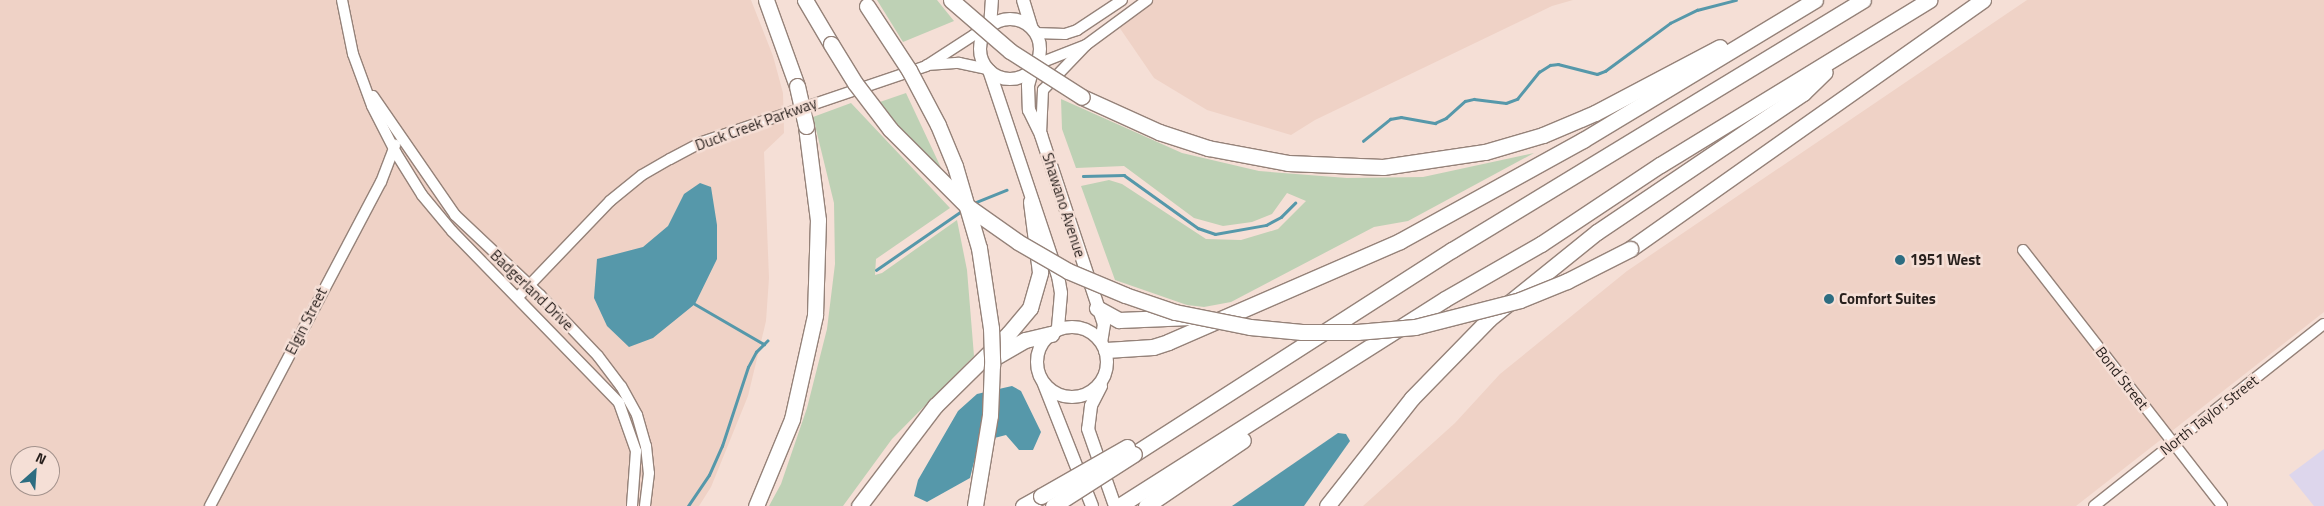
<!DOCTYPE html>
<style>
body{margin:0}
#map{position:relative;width:2324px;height:506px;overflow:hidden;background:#f5dfd6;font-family:"Titillium Web",sans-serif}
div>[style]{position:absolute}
.built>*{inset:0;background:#efd2c6}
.education>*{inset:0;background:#ddd6ec}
.green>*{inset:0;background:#bed1b5}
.water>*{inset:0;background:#5698aa}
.stream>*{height:2.5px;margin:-1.25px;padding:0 1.25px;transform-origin:1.25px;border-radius:1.25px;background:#5698aa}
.roads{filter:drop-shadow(1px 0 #958279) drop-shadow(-1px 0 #958279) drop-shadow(0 1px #958279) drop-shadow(0 -1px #958279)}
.minor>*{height:10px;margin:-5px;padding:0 5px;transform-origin:5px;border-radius:5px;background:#fff}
.major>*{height:12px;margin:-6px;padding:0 6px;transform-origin:6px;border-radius:6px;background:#fff}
.major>.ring{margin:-6px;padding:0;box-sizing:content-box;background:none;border:12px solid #fff;border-radius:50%}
.highway>*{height:15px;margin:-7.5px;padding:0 7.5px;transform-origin:7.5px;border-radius:7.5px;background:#fff}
.bridges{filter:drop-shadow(1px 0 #958279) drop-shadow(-1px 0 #958279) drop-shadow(0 1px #958279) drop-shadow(0 -1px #958279)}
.highway-bridge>*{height:15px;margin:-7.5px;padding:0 7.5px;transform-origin:7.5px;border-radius:7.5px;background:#fff}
.dots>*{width:14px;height:14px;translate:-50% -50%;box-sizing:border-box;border:2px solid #f5dfd6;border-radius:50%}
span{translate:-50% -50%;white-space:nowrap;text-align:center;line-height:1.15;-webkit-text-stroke:5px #f5dfd6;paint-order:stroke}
.street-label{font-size:15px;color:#271f1c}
.poi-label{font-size:15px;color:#271f1c;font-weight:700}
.left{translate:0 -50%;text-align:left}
.north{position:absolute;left:10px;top:446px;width:50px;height:50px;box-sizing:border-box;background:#f5dfd6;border:1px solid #a3928c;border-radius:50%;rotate:26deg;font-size:14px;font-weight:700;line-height:20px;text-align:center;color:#271f1c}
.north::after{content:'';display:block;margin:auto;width:18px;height:22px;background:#2d6d81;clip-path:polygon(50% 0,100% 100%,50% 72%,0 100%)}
</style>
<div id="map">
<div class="built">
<div style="clip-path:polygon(evenodd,0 0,751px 0,773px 56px,783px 93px,784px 133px,764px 152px,769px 278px,766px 321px,748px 396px,711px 487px,699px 506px,0 506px,0 0,20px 456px,50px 456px,50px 486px,20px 486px,20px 456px)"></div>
<div style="clip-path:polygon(1147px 0,1573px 0,1552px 6px,1315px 120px,1291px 135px,1207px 110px,1154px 78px,1117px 24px)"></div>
<div style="clip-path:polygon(2027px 0,2324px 0,2324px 312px,2076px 506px,1363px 506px,1455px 423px,1500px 374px,1627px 271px)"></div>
</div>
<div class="education">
<div style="clip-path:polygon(2324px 449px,2324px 506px,2314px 506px,2289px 475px)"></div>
</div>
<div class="green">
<div style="clip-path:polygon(877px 0,937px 0,954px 21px,903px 42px)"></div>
<div style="clip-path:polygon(906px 93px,943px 172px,905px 138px,877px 103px)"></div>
<div style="clip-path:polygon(1061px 99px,1182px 153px,1259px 171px,1347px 178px,1423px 177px,1534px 153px,1408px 221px,1374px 227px,1231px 302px,1204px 307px,1187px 305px,1115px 280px,1081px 186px,1109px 180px,1122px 184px,1206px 239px,1241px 240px,1278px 229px,1306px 201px,1287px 193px,1272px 214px,1252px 222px,1223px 226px,1194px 218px,1124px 166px,1076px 168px,1062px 129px)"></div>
<div style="clip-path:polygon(851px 103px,950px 208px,876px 259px,875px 275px,882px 273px,957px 220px,967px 270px,974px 356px,892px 439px,843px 506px,769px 506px,781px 484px,807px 408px,827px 329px,835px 264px,834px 203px,813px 117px)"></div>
</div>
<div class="water">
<div style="clip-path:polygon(700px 183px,711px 187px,717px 225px,717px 259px,695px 304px,653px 338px,629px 347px,607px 326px,594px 298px,597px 259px,643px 247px,668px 226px,684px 194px)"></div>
<div style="clip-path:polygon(1012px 386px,1021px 391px,1041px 432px,1033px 450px,1019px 450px,1006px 435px,979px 442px,970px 478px,927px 502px,914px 496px,918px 480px,958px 411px,977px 394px)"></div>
<div style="clip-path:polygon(1338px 433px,1346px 434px,1350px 441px,1304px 506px,1232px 506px)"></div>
</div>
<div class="stream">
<div style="left:1363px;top:141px;width:35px;rotate:-39deg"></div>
<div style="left:1390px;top:119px;width:11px;rotate:-10deg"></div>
<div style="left:1401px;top:117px;width:35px;rotate:10deg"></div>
<div style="left:1435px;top:123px;width:12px;rotate:-24deg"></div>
<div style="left:1446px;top:118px;width:25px;rotate:-42deg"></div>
<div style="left:1465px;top:101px;width:9px;rotate:-13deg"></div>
<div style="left:1474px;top:99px;width:32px;rotate:7deg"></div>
<div style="left:1506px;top:103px;width:12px;rotate:-20deg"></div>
<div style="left:1517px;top:99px;width:35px;rotate:-51deg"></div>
<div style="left:1539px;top:72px;width:13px;rotate:-32deg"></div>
<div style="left:1550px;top:65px;width:8px;rotate:-7deg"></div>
<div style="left:1558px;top:64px;width:40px;rotate:14.4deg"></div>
<div style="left:1597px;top:74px;width:9px;rotate:-21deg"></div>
<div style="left:1605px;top:71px;width:81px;rotate:-36.4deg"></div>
<div style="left:1670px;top:23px;width:30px;rotate:-26deg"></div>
<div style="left:1697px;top:10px;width:40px;rotate:-14.4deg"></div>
<div style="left:1083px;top:176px;width:41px;rotate:-1.4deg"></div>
<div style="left:1124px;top:175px;width:91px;rotate:35.6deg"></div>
<div style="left:1198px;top:228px;width:18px;rotate:19deg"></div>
<div style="left:1215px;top:234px;width:52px;rotate:-10deg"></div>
<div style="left:1266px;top:225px;width:17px;rotate:-28deg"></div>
<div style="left:1281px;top:217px;width:20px;rotate:-45deg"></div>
<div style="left:974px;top:203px;width:35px;rotate:-22deg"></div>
<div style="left:876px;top:270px;width:106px;rotate:-34.6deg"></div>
<div style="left:695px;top:304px;width:80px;rotate:30.1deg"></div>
<div style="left:688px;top:506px;width:37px;rotate:-56deg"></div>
<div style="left:709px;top:475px;width:32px;rotate:-66deg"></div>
<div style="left:722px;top:446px;width:83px;rotate:-71.8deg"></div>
<div style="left:748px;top:367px;width:17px;rotate:-62deg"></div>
<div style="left:756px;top:352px;width:16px;rotate:-45deg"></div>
</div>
<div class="roads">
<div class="minor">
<div style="left:342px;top:0;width:55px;rotate:78.5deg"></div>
<div style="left:353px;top:54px;width:55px;rotate:69.9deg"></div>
<div style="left:372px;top:106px;width:53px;rotate:62.9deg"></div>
<div style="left:396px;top:153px;width:49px;rotate:58.2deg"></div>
<div style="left:422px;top:195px;width:47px;rotate:50.2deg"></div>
<div style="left:452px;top:231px;width:240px;rotate:45.8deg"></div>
<div style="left:619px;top:403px;width:51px;rotate:70.5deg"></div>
<div style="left:636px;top:451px;width:55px;rotate:94.2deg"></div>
<div style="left:1035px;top:33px;width:30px;rotate:2deg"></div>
<div style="left:1065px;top:34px;width:13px;rotate:-18deg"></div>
<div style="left:1077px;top:30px;width:54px;rotate:-33.7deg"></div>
<div style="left:927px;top:65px;width:32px;rotate:-4deg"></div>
<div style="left:959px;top:63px;width:30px;rotate:12deg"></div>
<div style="left:1035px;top:65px;width:55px;rotate:-21.4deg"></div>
<div style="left:1086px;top:45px;width:76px;rotate:-36.4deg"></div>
<div style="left:373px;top:96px;width:145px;rotate:55.4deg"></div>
<div style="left:455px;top:215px;width:117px;rotate:43.3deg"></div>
<div style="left:540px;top:295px;width:84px;rotate:46.4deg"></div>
<div style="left:598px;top:356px;width:38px;rotate:53deg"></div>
<div style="left:621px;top:386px;width:33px;rotate:61deg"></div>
<div style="left:637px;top:415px;width:32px;rotate:74deg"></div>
<div style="left:646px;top:446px;width:27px;rotate:84deg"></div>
<div style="left:649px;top:473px;width:33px;rotate:97deg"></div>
<div style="left:1041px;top:134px;width:44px;rotate:-87.4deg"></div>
<div style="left:1043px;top:90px;width:62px;rotate:-46.3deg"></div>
<div style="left:2023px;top:250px;width:324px;rotate:52.1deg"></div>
<div style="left:518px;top:297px;width:133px;rotate:-46.2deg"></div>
<div style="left:610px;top:201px;width:41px;rotate:-39.1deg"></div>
<div style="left:642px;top:175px;width:32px;rotate:-30deg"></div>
<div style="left:670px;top:159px;width:36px;rotate:-28deg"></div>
<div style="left:702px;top:142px;width:237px;rotate:-18.7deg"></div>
<div style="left:926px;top:66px;width:57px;rotate:-32.9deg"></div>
<div style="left:974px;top:35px;width:10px;rotate:-6deg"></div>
<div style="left:210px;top:506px;width:366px;rotate:-62.2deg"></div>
<div style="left:381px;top:182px;width:40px;rotate:-69deg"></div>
<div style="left:2094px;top:506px;width:293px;rotate:-38.4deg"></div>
</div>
<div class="major">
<div style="left:1023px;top:0;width:28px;rotate:73deg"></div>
<div class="ring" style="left:980px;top:19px;width:48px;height:48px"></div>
<div style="left:990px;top:27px;width:27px;rotate:-86deg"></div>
<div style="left:1033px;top:68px;width:18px;rotate:106deg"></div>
<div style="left:1028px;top:85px;width:25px;rotate:88deg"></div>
<div style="left:1029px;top:110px;width:28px;rotate:64deg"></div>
<div style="left:1041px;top:135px;width:199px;rotate:71.6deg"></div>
<div style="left:1104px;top:324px;width:18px;rotate:99deg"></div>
<div style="left:989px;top:70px;width:217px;rotate:71.5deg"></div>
<div style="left:1058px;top:276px;width:17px;rotate:80deg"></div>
<div style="left:1061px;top:293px;width:37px;rotate:95deg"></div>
<div class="ring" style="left:1037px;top:327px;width:58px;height:58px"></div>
<div style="left:1044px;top:384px;width:131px;rotate:68.5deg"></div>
<div style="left:1101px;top:386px;width:22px;rotate:117deg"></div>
<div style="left:1091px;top:406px;width:23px;rotate:97deg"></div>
<div style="left:1088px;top:429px;width:82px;rotate:70.7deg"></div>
</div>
<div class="highway">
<div style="left:766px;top:0;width:91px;rotate:70.2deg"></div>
<div style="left:805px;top:0;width:51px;rotate:59.4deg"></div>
<div style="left:1082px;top:97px;width:85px;rotate:24.4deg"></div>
<div style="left:1159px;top:132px;width:52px;rotate:18.1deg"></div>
<div style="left:1208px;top:148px;width:81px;rotate:10.6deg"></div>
<div style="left:1288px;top:163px;width:95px;rotate:2.4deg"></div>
<div style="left:1383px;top:167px;width:103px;rotate:-8.4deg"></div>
<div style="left:1485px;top:152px;width:60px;rotate:-16.3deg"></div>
<div style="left:1543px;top:135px;width:56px;rotate:-22.9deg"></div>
<div style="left:1595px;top:113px;width:141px;rotate:-27.8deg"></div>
<div style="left:1630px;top:249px;width:432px;rotate:-35.2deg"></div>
<div style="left:1097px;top:308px;width:25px;rotate:29deg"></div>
<div style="left:1119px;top:320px;width:72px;rotate:-2.4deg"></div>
<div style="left:1106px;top:350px;width:47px;rotate:-3.7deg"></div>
<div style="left:1153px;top:347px;width:16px;rotate:-18deg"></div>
<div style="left:1168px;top:342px;width:253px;rotate:-23.5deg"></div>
<div style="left:1400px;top:241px;width:209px;rotate:-28.9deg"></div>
<div style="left:1583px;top:140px;width:271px;rotate:-31.1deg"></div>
<div style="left:992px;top:359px;width:38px;rotate:-30deg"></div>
<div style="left:1025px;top:340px;width:27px;rotate:-13deg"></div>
<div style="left:1134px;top:454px;width:378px;rotate:-32.7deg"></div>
<div style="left:1452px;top:250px;width:481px;rotate:-31.3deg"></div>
<div style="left:756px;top:506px;width:94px;rotate:-67.5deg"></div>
<div style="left:792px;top:419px;width:107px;rotate:-77.5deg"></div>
<div style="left:815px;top:315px;width:95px;rotate:-88.2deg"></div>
<div style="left:818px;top:220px;width:95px;rotate:-97.3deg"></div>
<div style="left:859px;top:506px;width:126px;rotate:-52.8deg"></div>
<div style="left:935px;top:406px;width:104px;rotate:-44.6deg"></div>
<div style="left:1009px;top:333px;width:33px;rotate:-50deg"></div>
<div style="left:1030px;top:308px;width:37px;rotate:-74deg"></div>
<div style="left:1040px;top:272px;width:71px;rotate:-97.3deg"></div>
<div style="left:1023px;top:506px;width:21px;rotate:-29deg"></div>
<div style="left:1119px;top:506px;width:386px;rotate:-32.4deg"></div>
<div style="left:1445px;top:299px;width:111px;rotate:-29.8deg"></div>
<div style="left:1541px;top:244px;width:143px;rotate:-33.6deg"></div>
<div style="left:1660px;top:165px;width:316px;rotate:-31.5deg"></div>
<div style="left:1146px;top:506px;width:117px;rotate:-34.2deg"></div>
<div style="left:1327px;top:506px;width:137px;rotate:-51.8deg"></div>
<div style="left:1412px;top:398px;width:110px;rotate:-45.7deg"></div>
<div style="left:1489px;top:319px;width:139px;rotate:-38.9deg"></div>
<div style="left:1597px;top:232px;width:249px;rotate:-34deg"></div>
<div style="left:1803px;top:93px;width:30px;rotate:-44deg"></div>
</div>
</div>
<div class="bridges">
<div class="highway-bridge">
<div style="left:951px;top:0;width:78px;rotate:40.8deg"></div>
<div style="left:1010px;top:51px;width:85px;rotate:32.6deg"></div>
<div style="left:867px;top:6px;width:77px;rotate:56.7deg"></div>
<div style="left:909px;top:70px;width:62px;rotate:62.2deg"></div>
<div style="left:938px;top:125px;width:44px;rotate:67.5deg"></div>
<div style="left:955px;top:166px;width:85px;rotate:73.7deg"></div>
<div style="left:979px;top:248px;width:81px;rotate:81.5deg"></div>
<div style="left:991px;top:328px;width:37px;rotate:88deg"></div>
<div style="left:992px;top:365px;width:50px;rotate:92.3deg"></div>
<div style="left:990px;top:415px;width:92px;rotate:99.4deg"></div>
<div style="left:831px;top:44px;width:46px;rotate:58.4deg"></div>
<div style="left:855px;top:83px;width:58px;rotate:52.7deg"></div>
<div style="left:890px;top:129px;width:109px;rotate:45deg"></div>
<div style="left:967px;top:206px;width:62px;rotate:35.2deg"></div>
<div style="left:1018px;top:242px;width:58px;rotate:30.1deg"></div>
<div style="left:1068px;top:271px;width:62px;rotate:22.8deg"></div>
<div style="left:1125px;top:295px;width:53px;rotate:18.8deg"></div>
<div style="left:1175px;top:312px;width:76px;rotate:11.3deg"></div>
<div style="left:1250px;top:327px;width:52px;rotate:5.5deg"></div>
<div style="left:1302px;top:332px;width:55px"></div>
<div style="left:1357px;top:332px;width:58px;rotate:-4.9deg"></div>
<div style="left:1415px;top:327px;width:108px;rotate:-14.4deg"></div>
<div style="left:1520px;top:300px;width:51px;rotate:-22deg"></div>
<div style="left:1567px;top:281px;width:71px;rotate:-26.9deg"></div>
<div style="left:797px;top:86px;width:41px;rotate:77.3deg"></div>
<div style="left:1041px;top:496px;width:99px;rotate:-29.7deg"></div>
<div style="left:1053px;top:506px;width:96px;rotate:-32.7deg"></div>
</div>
</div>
<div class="dots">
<div style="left:1900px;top:260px;background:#2d6d81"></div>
<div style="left:1829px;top:299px;background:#2d6d81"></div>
</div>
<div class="street-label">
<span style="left:756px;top:124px;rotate:-20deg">Duck Creek Parkway</span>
<span style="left:1064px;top:205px;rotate:72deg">Shawano Avenue</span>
<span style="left:532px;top:290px;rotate:44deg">Badgerland Drive</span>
<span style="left:306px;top:321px;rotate:-63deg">Elgin Street</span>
<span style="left:2122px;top:378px;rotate:52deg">Bond Street</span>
<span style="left:2209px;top:415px;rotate:-38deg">North Taylor Street</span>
</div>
<div class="poi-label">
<span class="left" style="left:1910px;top:260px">1951 West</span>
<span class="left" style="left:1839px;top:299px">Comfort Suites</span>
</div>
<div class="north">N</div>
</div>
